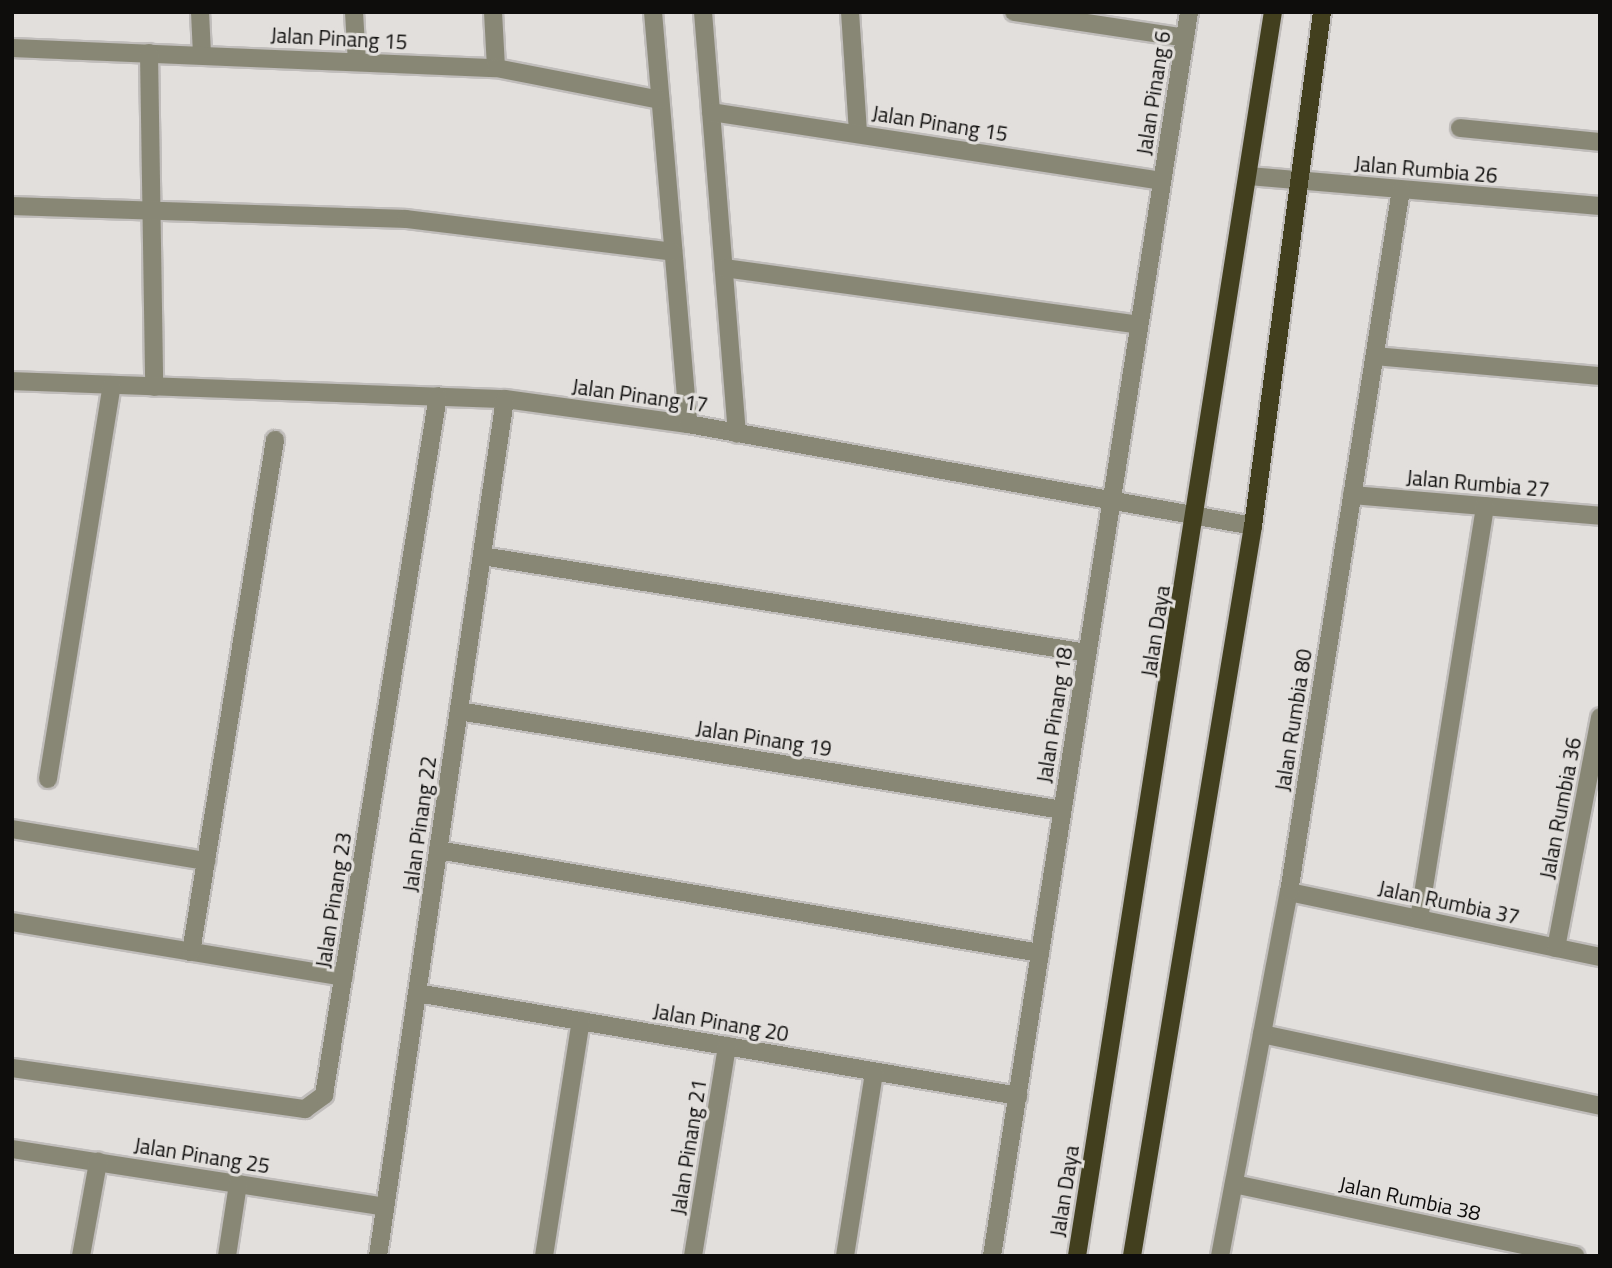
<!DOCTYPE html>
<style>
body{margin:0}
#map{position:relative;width:1612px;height:1268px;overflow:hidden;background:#e2dfdc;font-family:"Titillium Web",sans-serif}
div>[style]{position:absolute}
.roads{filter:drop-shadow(2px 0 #c0bdbb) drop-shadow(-2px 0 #c0bdbb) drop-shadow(0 2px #c0bdbb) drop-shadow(0 -2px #c0bdbb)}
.minor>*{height:18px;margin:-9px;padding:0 9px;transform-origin:9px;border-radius:9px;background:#888775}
.major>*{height:18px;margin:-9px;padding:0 9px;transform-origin:9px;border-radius:9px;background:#423f1e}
span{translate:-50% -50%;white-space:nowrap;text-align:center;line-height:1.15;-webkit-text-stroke:6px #e2dfdc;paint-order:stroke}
.street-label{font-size:21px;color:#0e0d0c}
.frame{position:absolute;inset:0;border:14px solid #0e0d0c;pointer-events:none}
</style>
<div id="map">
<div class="roads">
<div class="minor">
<div style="left:200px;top:12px;width:43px;rotate:87.3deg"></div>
<div style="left:354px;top:12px;width:50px;rotate:86.6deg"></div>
<div style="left:493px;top:12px;width:56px;rotate:86.9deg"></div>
<div style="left:653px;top:12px;width:413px;rotate:85.1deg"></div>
<div style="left:703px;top:12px;width:423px;rotate:85.4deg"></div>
<div style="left:850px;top:12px;width:121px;rotate:86.2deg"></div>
<div style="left:1014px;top:12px;width:173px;rotate:8.6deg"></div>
<div style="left:12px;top:48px;width:484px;rotate:2.4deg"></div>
<div style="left:496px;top:68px;width:167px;rotate:11deg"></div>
<div style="left:149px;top:53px;width:334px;rotate:89.1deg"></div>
<div style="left:711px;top:112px;width:455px;rotate:8.7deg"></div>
<div style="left:1460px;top:128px;width:141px;rotate:5.7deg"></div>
<div style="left:1249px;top:176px;width:352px;rotate:4.9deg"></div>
<div style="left:12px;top:206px;width:394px;rotate:1.9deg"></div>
<div style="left:406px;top:219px;width:269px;rotate:7deg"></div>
<div style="left:724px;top:268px;width:418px;rotate:7.8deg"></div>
<div style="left:1375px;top:356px;width:226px;rotate:5.1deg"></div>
<div style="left:12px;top:381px;width:493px;rotate:2.1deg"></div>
<div style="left:505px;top:399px;width:185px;rotate:7.8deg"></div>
<div style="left:688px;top:424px;width:574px;rotate:10.23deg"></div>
<div style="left:1352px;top:495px;width:249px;rotate:4.8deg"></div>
<div style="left:482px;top:556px;width:613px;rotate:9.11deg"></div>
<div style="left:459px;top:711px;width:611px;rotate:9.32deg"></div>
<div style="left:48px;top:779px;width:399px;rotate:-80.8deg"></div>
<div style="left:12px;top:829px;width:197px;rotate:9.4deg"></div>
<div style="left:438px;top:850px;width:611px;rotate:9.71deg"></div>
<div style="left:1289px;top:892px;width:318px;rotate:11.8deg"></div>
<div style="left:1419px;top:919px;width:418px;rotate:-80.9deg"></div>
<div style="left:12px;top:922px;width:336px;rotate:9.4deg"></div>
<div style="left:1556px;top:948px;width:235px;rotate:-79.2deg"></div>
<div style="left:191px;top:952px;width:519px;rotate:-80.68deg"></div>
<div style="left:417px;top:993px;width:610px;rotate:9.72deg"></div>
<div style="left:1262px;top:1034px;width:346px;rotate:12deg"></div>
<div style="left:12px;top:1068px;width:296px;rotate:8deg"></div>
<div style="left:305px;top:1109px;width:24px;rotate:-36deg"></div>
<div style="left:324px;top:1095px;width:708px;rotate:-80.74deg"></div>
<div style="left:12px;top:1149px;width:377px;rotate:8.8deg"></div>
<div style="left:1234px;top:1184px;width:349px;rotate:11.9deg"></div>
<div style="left:81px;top:1256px;width:96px;rotate:-79.7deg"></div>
<div style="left:227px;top:1256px;width:73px;rotate:-81.3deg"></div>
<div style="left:378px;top:1256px;width:866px;rotate:-81.57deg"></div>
<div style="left:544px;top:1256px;width:238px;rotate:-81.1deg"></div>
<div style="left:693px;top:1256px;width:213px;rotate:-80.8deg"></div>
<div style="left:845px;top:1256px;width:186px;rotate:-81deg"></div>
<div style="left:992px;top:1256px;width:1260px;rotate:-81deg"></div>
<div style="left:1220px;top:1256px;width:370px;rotate:-79.3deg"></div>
<div style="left:1289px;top:892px;width:711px;rotate:-80.94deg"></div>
</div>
<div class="major">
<div style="left:1077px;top:1256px;width:1259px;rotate:-81.05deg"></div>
<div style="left:1132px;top:1256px;width:740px;rotate:-80.59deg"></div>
<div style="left:1253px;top:526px;width:519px;rotate:-82.35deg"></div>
</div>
</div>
<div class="street-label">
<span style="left:339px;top:38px;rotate:3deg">Jalan Pinang 15</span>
<span style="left:1153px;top:93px;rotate:-81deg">Jalan Pinang 6</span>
<span style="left:940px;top:123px;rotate:9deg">Jalan Pinang 15</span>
<span style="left:1426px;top:169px;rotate:5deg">Jalan Rumbia 26</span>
<span style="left:640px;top:395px;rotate:8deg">Jalan Pinang 17</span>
<span style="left:1478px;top:483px;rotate:5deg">Jalan Rumbia 27</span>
<span style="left:1155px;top:631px;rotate:-81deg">Jalan Daya</span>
<span style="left:1054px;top:715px;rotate:-81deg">Jalan Pinang 18</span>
<span style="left:1293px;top:720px;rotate:-81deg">Jalan Rumbia 80</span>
<span style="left:764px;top:738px;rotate:9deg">Jalan Pinang 19</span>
<span style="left:1560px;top:808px;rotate:-79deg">Jalan Rumbia 36</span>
<span style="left:419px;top:824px;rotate:-82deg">Jalan Pinang 22</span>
<span style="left:333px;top:900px;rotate:-81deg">Jalan Pinang 23</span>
<span style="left:1449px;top:902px;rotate:12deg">Jalan Rumbia 37</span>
<span style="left:721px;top:1022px;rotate:10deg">Jalan Pinang 20</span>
<span style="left:688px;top:1147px;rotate:-81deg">Jalan Pinang 21</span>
<span style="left:202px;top:1155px;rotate:9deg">Jalan Pinang 25</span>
<span style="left:1064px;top:1191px;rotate:-81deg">Jalan Daya</span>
<span style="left:1410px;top:1198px;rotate:12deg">Jalan Rumbia 38</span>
</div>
<div class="frame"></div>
</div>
